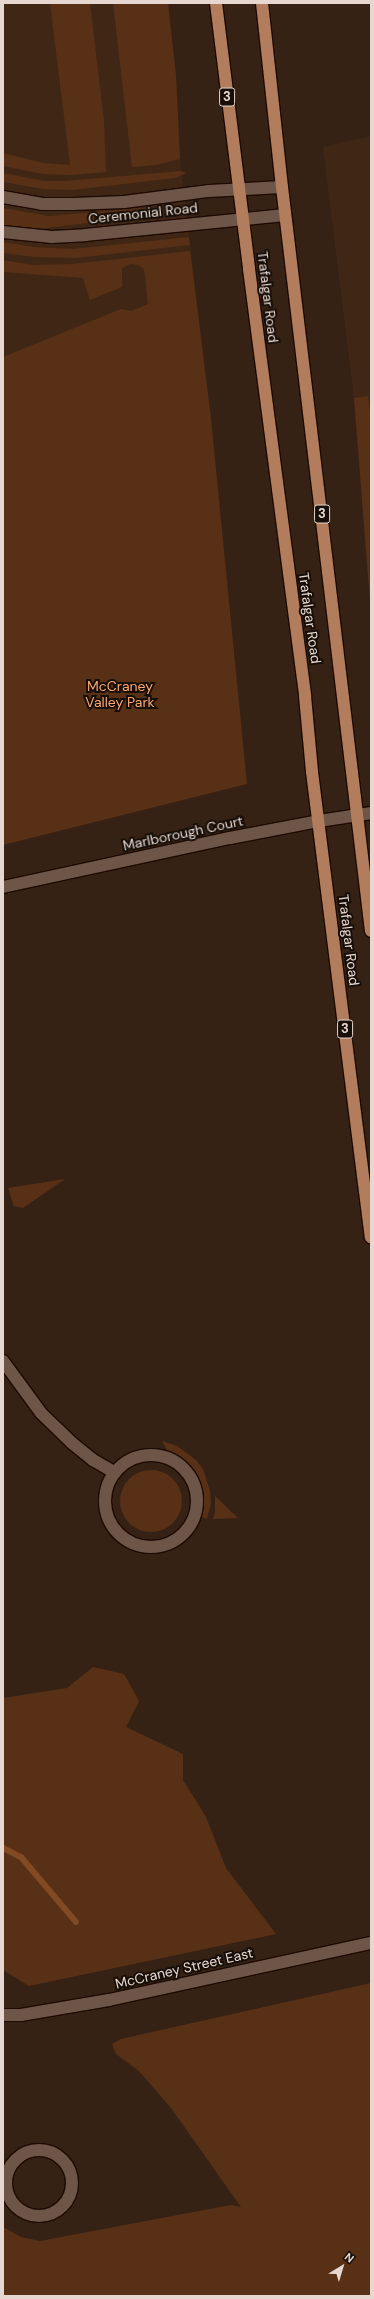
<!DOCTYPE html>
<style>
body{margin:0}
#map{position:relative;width:374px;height:2299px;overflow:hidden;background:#362215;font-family:"DM Sans",sans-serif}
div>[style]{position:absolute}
.built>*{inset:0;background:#402615}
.green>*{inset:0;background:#583016}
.round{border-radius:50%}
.stream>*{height:6px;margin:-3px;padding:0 3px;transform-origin:3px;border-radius:3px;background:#824a23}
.roads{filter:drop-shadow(1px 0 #1d0a02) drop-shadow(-1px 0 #1d0a02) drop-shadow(0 1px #1d0a02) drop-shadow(0 -1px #1d0a02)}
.street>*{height:12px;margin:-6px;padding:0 6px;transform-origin:6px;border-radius:6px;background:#6d5648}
.street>.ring{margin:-6px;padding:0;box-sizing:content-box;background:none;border:12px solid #6d5648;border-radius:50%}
.secondary>*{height:12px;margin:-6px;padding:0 6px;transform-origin:6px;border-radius:6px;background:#6d5648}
.primary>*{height:12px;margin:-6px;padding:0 6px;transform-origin:6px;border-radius:6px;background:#b17d5d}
span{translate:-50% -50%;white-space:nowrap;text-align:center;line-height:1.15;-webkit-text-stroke:4px #170e08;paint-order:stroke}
.shield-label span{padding:1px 3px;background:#170e08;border:1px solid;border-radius:3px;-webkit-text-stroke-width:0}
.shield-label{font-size:13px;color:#e6d8d0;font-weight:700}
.street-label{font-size:14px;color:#e6d8d0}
.park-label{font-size:14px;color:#fda772}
.frame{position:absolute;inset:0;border:4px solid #e6d8d0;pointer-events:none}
.north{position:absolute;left:322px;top:2247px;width:40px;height:40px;-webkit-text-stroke:3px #170e08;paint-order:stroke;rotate:38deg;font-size:11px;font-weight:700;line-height:16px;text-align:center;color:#e6d8d0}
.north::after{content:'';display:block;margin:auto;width:14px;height:18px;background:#e6d8d0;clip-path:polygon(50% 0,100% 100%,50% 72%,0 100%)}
</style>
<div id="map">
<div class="built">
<div style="clip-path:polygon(3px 3px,168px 3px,176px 76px,180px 159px,211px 419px,3px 446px)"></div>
<div style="clip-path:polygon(371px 136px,371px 614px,354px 398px,323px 147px)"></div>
</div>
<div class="green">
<div style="clip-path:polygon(50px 3px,90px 3px,104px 121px,106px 172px,72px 175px,43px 174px,3px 166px,3px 153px,43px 163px,70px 165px)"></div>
<div style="clip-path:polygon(113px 3px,168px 3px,176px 76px,180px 159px,156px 165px,132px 167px)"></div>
<div style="clip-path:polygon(181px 171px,186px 173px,175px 178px,73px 190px,43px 189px,3px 182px,3px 173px,45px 181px,65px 181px)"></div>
<div style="clip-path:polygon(152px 207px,153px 215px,46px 228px,26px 228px,3px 225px,3px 208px,49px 216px)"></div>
<div style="clip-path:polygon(189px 237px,190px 245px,76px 258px,35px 257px,3px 253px,3px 242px,34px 247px,73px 249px)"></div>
<div style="clip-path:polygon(190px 251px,211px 419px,247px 784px,3px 845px,3px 357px,121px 309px,131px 311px,148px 304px,144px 269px,138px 265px,130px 264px,122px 268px,122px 287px,90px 300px,83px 278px,3px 272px,3px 260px,33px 265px,73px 264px)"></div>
<div style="clip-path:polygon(368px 396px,371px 420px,371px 614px,354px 398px)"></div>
<div style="clip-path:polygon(65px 1179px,23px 1208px,14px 1206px,8px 1188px)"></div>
<div style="clip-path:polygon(162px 1441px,177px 1446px,196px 1460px,203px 1469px,210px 1491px,211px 1503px,207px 1519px,200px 1516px,203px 1499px,201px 1488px,195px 1473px,182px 1458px,167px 1450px)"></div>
<div class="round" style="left:120px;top:1470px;width:62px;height:62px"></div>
<div style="clip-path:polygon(215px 1496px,238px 1518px,213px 1519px,215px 1512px)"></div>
<div style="clip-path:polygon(93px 1667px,124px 1674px,139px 1701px,126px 1727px,183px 1754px,183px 1780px,206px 1817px,226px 1868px,276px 1934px,29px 1986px,3px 1970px,3px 1698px,67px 1688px)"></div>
<div style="clip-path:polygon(371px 1983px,371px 2296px,3px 2296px,3px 2227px,21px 2237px,40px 2241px,231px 2205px,241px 2207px,171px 2108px,139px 2071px,116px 2054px,112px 2044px,121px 2039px)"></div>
</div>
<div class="stream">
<div style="left:3px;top:1848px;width:20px;rotate:27deg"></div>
<div style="left:21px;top:1857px;width:85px;rotate:49.8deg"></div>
</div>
<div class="roads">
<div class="street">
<div style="left:3px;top:197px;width:40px;rotate:10deg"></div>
<div style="left:42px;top:204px;width:31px"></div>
<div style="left:73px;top:204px;width:51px;rotate:-2.2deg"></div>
<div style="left:124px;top:202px;width:86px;rotate:-7.4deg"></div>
<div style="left:209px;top:191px;width:73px;rotate:-3.1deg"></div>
<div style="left:3px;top:232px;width:49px;rotate:5.8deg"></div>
<div style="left:52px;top:237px;width:33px;rotate:-3deg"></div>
<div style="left:85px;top:235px;width:201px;rotate:-5.7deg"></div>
<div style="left:3px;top:887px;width:232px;rotate:-12.2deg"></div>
<div style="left:230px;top:838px;width:91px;rotate:-10.8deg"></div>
<div style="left:319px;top:821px;width:53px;rotate:-8.7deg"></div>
<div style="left:3px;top:1361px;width:64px;rotate:53.8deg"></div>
<div style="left:41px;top:1413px;width:43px;rotate:44.1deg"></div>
<div style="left:72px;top:1443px;width:27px;rotate:39deg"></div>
<div style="left:93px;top:1460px;width:24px;rotate:30deg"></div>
<div class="ring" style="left:105px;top:1455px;width:80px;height:80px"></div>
<div class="ring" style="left:6px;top:2150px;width:54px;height:54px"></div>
</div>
<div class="secondary">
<div style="left:3px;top:2015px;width:18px"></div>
<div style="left:21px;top:2015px;width:89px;rotate:-9.7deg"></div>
<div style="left:109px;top:2000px;width:268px;rotate:-12.3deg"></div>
</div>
<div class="primary">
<div style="left:216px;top:3px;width:268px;rotate:82.9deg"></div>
<div style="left:249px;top:269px;width:431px;rotate:82.5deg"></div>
<div style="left:305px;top:696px;width:76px;rotate:84.7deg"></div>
<div style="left:312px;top:772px;width:469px;rotate:82.8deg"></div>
<div style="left:262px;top:3px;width:185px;rotate:83.8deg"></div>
<div style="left:282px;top:187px;width:749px;rotate:83.18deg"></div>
</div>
</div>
<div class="shield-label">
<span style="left:227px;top:97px">3</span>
<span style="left:322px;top:514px">3</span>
<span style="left:345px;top:1029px">3</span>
</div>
<div class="street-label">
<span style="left:143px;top:213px;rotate:-6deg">Ceremonial Road</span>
<span style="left:268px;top:297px;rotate:83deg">Trafalgar Road</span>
<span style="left:310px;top:618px;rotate:82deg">Trafalgar Road</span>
<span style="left:183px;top:833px;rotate:-12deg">Marlborough Court</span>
<span style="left:349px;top:940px;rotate:83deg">Trafalgar Road</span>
<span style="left:184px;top:1968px;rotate:-13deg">McCraney Street East</span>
</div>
<div class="park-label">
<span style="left:120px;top:694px">McCraney<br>Valley Park</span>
</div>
<div class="frame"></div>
<div class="north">N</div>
</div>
